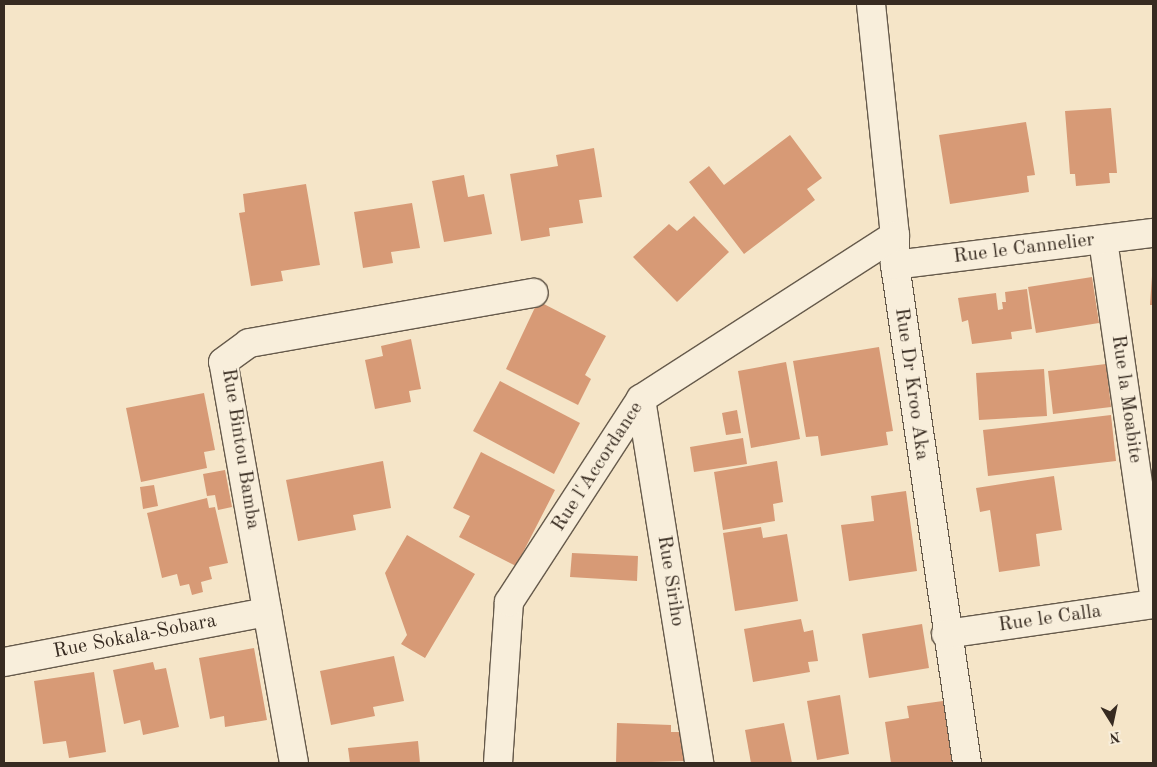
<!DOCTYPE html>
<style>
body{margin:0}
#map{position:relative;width:1157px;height:767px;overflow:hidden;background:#f5e5c8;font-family:"Old Standard TT",serif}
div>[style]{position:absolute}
.building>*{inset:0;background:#d79a76}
.roads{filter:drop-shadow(1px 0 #665a4b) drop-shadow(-1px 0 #665a4b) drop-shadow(0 1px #665a4b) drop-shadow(0 -1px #665a4b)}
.street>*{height:28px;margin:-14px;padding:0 14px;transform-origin:14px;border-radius:14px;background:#f8eedb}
span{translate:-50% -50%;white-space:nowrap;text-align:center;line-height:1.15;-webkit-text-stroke:4.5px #f8eedb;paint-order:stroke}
.street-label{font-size:20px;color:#372b21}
.frame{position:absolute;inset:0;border:5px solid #372b21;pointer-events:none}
.north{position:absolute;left:1087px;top:697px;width:50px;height:50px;-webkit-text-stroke:4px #f8eedb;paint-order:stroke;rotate:170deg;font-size:14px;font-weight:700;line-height:20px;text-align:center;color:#372b21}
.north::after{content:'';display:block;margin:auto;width:18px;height:22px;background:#372b21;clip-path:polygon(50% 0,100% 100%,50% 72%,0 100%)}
</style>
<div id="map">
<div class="building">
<div style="clip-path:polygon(1111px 108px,1117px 173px,1109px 173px,1110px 183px,1076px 186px,1075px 174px,1070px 174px,1065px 111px)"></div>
<div style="clip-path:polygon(1026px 122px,1035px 175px,1027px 176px,1029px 192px,950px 204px,939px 135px)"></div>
<div style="clip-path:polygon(790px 135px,822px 178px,807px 189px,815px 200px,744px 254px,689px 182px,709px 166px,724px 185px)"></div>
<div style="clip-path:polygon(594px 148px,602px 197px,579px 200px,583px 223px,549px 228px,550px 236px,521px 241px,510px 174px,558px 166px,556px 155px)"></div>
<div style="clip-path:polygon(464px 175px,468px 197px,484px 194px,492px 234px,444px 242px,432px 181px)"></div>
<div style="clip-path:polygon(306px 184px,320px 265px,281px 271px,283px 281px,251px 286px,239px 213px,245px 212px,243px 194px)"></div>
<div style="clip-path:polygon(412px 203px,420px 248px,391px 252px,393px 263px,363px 268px,354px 212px)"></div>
<div style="clip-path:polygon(694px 216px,729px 252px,677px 302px,633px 257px,669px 224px,677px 231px)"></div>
<div style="clip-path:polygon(1152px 276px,1153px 276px,1153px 305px,1150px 305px)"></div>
<div style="clip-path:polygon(1092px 277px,1099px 323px,1036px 333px,1028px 287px)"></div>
<div style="clip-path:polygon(1027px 289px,1032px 329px,1011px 332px,1012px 339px,972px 344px,968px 320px,962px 322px,958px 298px,996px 293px,998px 310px,1003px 309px,1002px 302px,1006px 302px,1005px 292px)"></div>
<div style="clip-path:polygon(538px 301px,606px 336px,585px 375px,591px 379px,578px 405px,506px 369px)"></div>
<div style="clip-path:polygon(411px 339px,421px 389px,409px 391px,411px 402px,375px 409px,365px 360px,383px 356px,381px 346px)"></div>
<div style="clip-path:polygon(879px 347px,893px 431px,886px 432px,888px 445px,821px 456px,818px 436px,806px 437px,793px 361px)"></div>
<div style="clip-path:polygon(786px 362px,800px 439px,751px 448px,738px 371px)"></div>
<div style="clip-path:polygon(1106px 364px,1111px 407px,1053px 414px,1048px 371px)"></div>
<div style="clip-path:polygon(1044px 369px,1047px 416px,979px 420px,976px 373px)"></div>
<div style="clip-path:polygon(500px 381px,580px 423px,554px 474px,473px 431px)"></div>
<div style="clip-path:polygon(204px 393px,215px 450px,204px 452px,207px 468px,141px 482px,126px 408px)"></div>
<div style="clip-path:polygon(737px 410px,741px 433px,726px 435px,722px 413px)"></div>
<div style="clip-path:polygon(1111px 415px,1116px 461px,988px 476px,983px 430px)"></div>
<div style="clip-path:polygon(743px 438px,747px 464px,694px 472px,690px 447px)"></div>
<div style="clip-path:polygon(481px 452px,555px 490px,516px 566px,459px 537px,470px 516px,453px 508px)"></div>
<div style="clip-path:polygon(383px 461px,391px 508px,353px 515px,356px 530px,298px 541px,286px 480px)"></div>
<div style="clip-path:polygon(777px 461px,783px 502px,773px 504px,775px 521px,723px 530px,714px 472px)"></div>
<div style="clip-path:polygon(225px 470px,232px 507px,218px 510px,215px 495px,207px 496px,203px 474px)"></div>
<div style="clip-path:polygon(1054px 476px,1062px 530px,1036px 534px,1040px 566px,999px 572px,990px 510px,980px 512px,976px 488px)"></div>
<div style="clip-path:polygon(154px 485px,158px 506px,143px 509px,140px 487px)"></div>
<div style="clip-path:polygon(906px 491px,917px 571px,849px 581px,841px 525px,874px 521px,871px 496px)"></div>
<div style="clip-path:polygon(207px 498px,209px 508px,215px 507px,228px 563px,209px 567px,212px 579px,201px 582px,203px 592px,192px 595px,189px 584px,180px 586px,177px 574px,162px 578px,147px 513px)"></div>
<div style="clip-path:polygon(761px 527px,763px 538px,787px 534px,798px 601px,735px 611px,723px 533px)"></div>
<div style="clip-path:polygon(407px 535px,475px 574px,425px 658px,401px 644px,407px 635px,385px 573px)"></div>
<div style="clip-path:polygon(572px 553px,638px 556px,637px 581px,570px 577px)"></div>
<div style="clip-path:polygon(801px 619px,804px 632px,813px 630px,818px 661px,808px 662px,810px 672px,753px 682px,744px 629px)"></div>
<div style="clip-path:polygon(922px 624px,929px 668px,869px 678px,862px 634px)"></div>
<div style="clip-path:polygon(254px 648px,267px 720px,225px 727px,224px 716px,210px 719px,199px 658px)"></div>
<div style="clip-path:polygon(394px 656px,404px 701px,373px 707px,375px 716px,331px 725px,320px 671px)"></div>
<div style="clip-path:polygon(153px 662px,155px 670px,166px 668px,179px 727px,143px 735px,140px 720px,124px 724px,113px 670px)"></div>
<div style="clip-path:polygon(94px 672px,106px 752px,69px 758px,66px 741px,43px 744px,34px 681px)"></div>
<div style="clip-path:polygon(840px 695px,849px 754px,817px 760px,807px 701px)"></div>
<div style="clip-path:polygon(950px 700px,959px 763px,891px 763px,885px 722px,909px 718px,907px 706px)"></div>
<div style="clip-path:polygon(617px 723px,671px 725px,671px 732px,687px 732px,686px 761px,616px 763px)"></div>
<div style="clip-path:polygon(784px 723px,792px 763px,751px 763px,745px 730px)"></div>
<div style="clip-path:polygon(418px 741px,420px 763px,350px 763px,348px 748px)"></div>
</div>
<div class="roads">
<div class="street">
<div style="left:871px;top:4px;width:232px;rotate:84.1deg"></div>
<div style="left:895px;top:235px;width:30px;rotate:90deg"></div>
<div style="left:895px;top:265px;width:503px;rotate:81.77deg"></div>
<div style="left:1103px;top:240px;width:352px;rotate:81.8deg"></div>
<div style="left:895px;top:265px;width:260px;rotate:-7.1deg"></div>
<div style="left:641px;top:399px;width:369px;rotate:80.9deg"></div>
<div style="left:946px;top:634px;width:209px;rotate:-8.2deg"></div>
<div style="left:4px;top:662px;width:268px;rotate:-10.8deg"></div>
<div style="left:294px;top:763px;width:407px;rotate:-100deg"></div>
<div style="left:223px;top:362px;width:32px;rotate:-36deg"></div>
<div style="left:249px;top:343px;width:289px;rotate:-10deg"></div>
<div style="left:498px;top:763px;width:161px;rotate:-86.1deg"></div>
<div style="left:509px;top:602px;width:242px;rotate:-57deg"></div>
<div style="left:641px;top:399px;width:302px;rotate:-32.8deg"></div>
</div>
</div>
<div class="street-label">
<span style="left:1024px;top:249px;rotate:-7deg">Rue le Cannelier</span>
<span style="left:911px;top:384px;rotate:82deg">Rue Dr Kroo Aka</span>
<span style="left:1126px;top:399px;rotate:82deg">Rue la Moabite</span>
<span style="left:240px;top:449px;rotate:81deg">Rue Bintou Bamba</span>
<span style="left:598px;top:467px;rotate:-57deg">Rue l'Accordance</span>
<span style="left:670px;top:581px;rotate:81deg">Rue Siriho</span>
<span style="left:1050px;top:619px;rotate:-8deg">Rue le Calla</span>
<span style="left:135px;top:637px;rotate:-11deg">Rue Sokala-Sobara</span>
</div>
<div class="frame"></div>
<div class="north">N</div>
</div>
